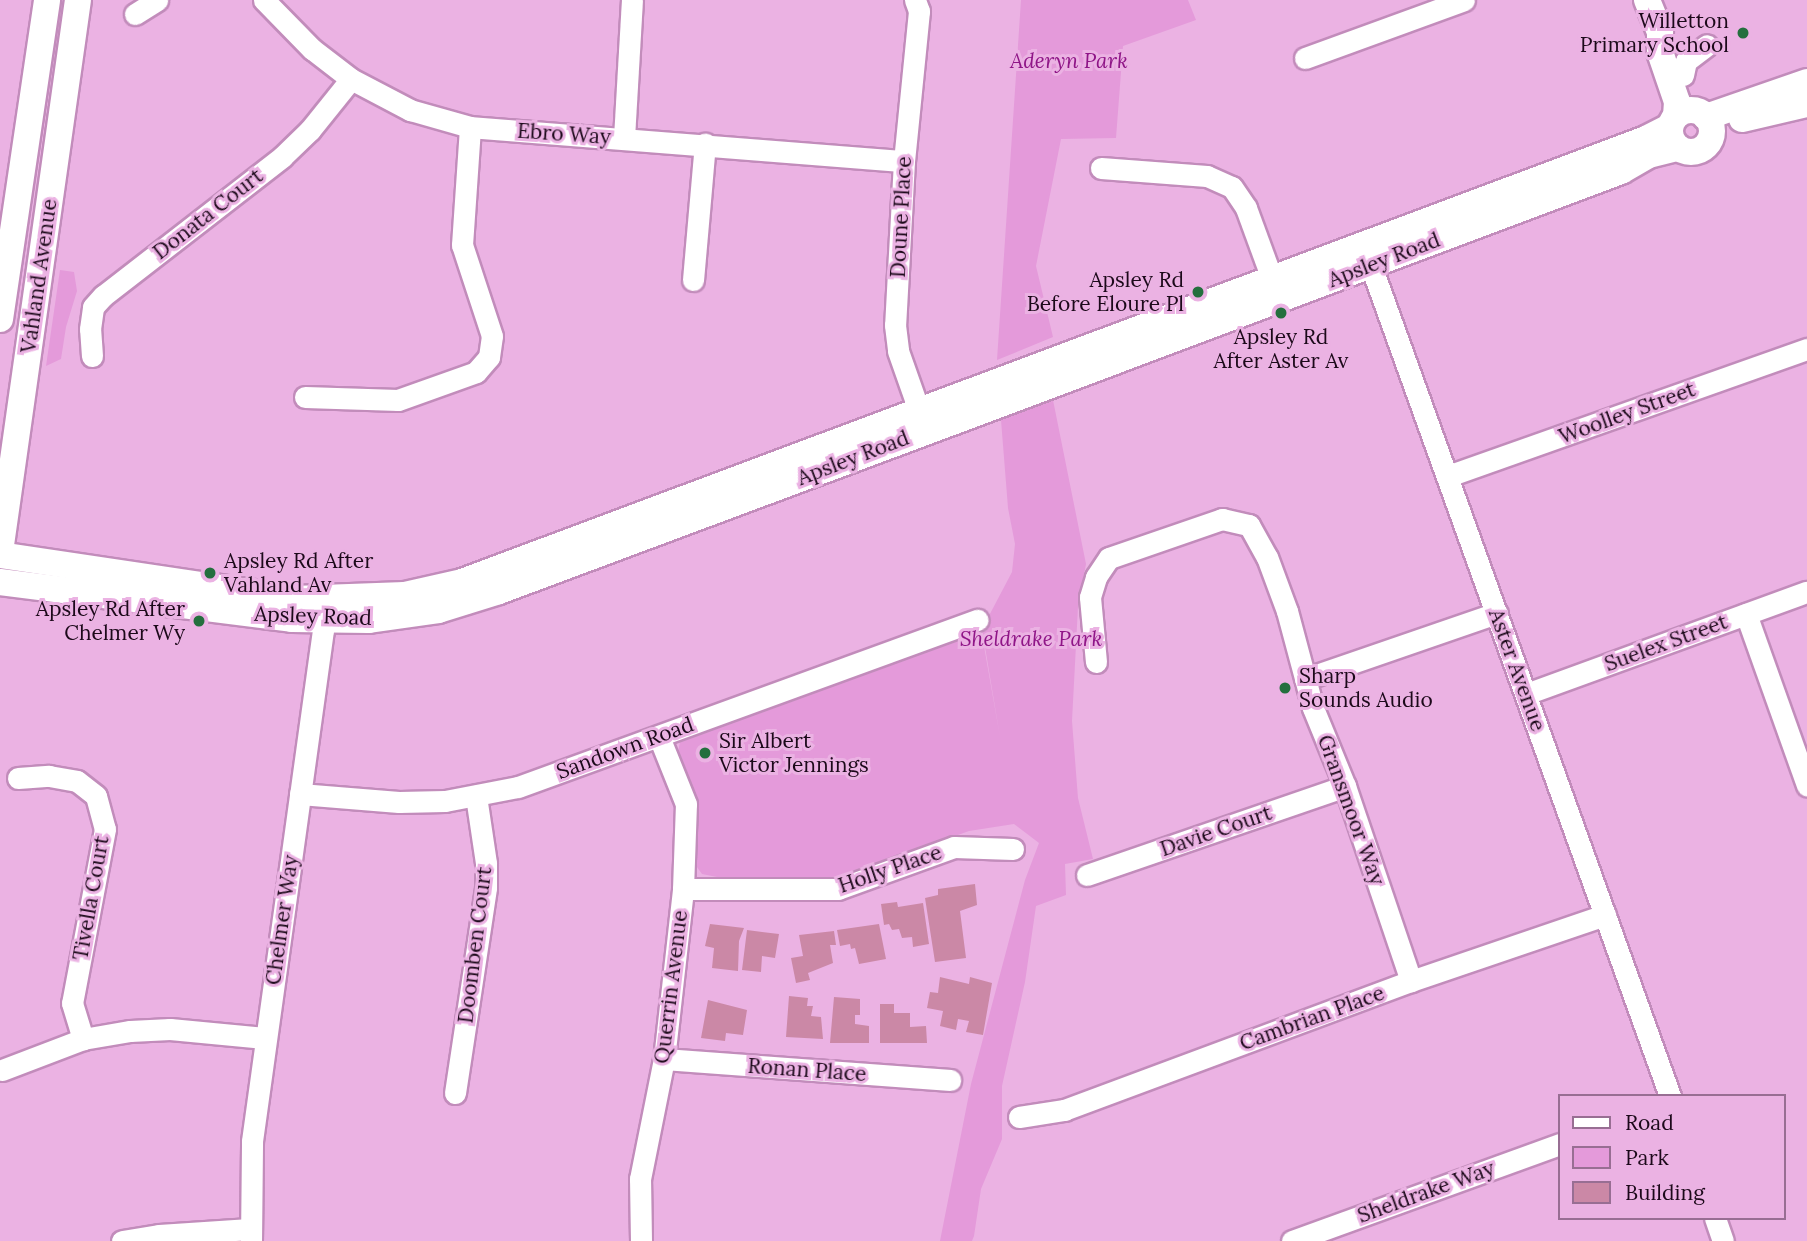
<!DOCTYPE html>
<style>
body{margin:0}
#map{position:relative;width:1807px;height:1241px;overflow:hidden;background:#ebb2e3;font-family:Lora,serif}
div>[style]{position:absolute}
.green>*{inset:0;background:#e49ada}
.building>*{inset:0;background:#cb88a6}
.roads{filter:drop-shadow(2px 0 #c28cbb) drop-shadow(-2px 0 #c28cbb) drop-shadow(0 2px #c28cbb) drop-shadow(0 -2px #c28cbb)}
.minor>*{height:21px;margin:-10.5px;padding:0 10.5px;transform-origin:10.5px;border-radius:10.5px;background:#fff}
.major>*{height:26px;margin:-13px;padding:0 13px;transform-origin:13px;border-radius:13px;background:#fff}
.major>.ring{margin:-13px;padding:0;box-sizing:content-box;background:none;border:26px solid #fff;border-radius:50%}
.dots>*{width:19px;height:19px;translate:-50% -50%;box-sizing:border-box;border:4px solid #ebb2e3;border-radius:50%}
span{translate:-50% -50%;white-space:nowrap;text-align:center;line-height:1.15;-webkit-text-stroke:6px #ebb2e3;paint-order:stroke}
.poi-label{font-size:21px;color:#1c091a}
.right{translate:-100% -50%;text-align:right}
.left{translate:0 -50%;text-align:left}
.park-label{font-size:21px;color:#8f1587;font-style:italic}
.street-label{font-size:21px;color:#1c091a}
.legend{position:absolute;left:1558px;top:1094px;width:228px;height:126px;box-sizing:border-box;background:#ebb2e3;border:2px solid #986e93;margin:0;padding:9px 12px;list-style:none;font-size:21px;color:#1c091a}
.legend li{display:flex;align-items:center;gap:14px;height:35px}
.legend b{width:35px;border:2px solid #986e93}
</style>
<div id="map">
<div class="green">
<div style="clip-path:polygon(1021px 0,1188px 0,1196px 20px,1123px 46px,1116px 138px,1061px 139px,1036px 266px,1053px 337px,997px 360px)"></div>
<div style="clip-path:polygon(60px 270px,74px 272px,77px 291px,66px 327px,61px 359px,46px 366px)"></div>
<div style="clip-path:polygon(1053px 400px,1086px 564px,1078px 607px,1072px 721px,1078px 798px,1093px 859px,1065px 864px,1066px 895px,1036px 906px,1025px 982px,1002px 1086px,1002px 1139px,981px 1189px,974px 1236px,972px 1241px,940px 1241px,971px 1084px,1025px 880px,1039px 843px,1014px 824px,969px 831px,835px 879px,732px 880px,702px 874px,694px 863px,695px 803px,677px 757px,680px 742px,690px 732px,981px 629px,1000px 737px,982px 629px,1012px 572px,1015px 544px,1008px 508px,1001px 420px)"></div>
</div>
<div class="building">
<div style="clip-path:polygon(975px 884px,977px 905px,960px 911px,966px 958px,935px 962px,925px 898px,938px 895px,938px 889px)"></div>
<div style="clip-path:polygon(897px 902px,898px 907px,923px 903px,929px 944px,913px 947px,912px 937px,902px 938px,899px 929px,892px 930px,889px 924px,884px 925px,881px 904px)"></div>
<div style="clip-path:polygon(710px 924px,744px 928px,739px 941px,738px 971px,712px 968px,714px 948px,705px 946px)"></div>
<div style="clip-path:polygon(879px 924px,886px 959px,859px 964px,855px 948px,851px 949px,850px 944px,840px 946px,837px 930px)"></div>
<div style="clip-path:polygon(747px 930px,779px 934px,775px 958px,762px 956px,761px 972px,742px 970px)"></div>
<div style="clip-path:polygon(834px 931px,836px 945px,830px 945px,833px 963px,808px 973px,810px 980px,796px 983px,791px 958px,803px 956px,799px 935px)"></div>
<div style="clip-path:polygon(940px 977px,969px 984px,970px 977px,992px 983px,983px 1035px,966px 1032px,969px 1021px,958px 1019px,956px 1030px,940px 1026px,943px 1011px,927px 1008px,930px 992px,938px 993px)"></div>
<div style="clip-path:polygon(789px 996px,808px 998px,807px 1006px,813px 1006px,811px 1016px,821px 1017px,823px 1039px,786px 1037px)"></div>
<div style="clip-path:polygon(834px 997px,860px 999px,860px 1015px,855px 1015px,855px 1024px,869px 1026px,869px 1043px,830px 1043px)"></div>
<div style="clip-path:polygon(708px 1000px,747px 1010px,743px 1035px,726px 1033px,725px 1041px,701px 1038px)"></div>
<div style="clip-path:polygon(880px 1004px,894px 1004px,894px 1013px,910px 1013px,910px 1027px,926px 1026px,927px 1043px,880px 1043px)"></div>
</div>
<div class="roads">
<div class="minor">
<div style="left:264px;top:0;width:69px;rotate:45.6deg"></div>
<div style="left:312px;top:49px;width:49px;rotate:37.6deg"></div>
<div style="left:351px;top:79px;width:67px;rotate:27.7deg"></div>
<div style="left:410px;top:110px;width:62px;rotate:15.8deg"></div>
<div style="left:470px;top:127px;width:435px;rotate:4.5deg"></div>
<div style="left:915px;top:0;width:12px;rotate:70deg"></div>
<div style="left:919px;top:11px;width:151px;rotate:95.7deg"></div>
<div style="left:904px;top:161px;width:164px;rotate:93.1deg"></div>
<div style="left:895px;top:325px;width:26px;rotate:83deg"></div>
<div style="left:898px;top:351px;width:78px;rotate:70.6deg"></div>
<div style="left:135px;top:14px;width:26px;rotate:-32deg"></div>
<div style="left:1305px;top:58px;width:169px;rotate:-20deg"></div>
<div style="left:1683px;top:75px;width:14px;rotate:-78deg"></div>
<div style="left:1686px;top:61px;width:26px;rotate:-37deg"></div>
<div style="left:624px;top:138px;width:138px;rotate:-86.7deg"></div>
<div style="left:1101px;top:168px;width:106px;rotate:4.3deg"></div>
<div style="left:1207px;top:176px;width:27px;rotate:24deg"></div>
<div style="left:1232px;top:187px;width:25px;rotate:56deg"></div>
<div style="left:1246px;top:208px;width:76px;rotate:69.9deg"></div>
<div style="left:1366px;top:252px;width:897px;rotate:70.19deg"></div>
<div style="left:693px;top:280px;width:137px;rotate:-85deg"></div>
<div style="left:92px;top:356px;width:27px;rotate:-94deg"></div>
<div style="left:90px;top:329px;width:22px;rotate:-82deg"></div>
<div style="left:93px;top:307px;width:15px;rotate:-48deg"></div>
<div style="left:103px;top:296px;width:227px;rotate:-37.8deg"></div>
<div style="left:282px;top:157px;width:39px;rotate:-44deg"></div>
<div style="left:310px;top:130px;width:65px;rotate:-51.2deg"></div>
<div style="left:305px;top:397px;width:93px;rotate:1.8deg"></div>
<div style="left:398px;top:400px;width:83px;rotate:-19.7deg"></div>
<div style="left:476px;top:372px;width:20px;rotate:-49deg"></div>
<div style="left:489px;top:357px;width:21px;rotate:-82deg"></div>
<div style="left:492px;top:336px;width:96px;rotate:-108.2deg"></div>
<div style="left:462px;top:245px;width:118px;rotate:-86.1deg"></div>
<div style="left:1448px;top:476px;width:381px;rotate:-19.5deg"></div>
<div style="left:1746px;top:614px;width:182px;rotate:70.4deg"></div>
<div style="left:1096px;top:662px;width:65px;rotate:-95.3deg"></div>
<div style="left:1090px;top:597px;width:21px;rotate:-73deg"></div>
<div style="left:1096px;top:577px;width:23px;rotate:-56deg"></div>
<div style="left:1109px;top:558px;width:120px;rotate:-19deg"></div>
<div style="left:1222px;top:519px;width:28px;rotate:13deg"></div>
<div style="left:1249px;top:525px;width:37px;rotate:61deg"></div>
<div style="left:1267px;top:557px;width:58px;rotate:69.7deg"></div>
<div style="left:1287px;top:611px;width:100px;rotate:75deg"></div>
<div style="left:1313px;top:708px;width:84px;rotate:67.7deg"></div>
<div style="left:1345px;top:786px;width:206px;rotate:71.3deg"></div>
<div style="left:1305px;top:679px;width:203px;rotate:-19deg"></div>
<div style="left:1526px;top:694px;width:299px;rotate:-20deg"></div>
<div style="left:18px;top:778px;width:31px;rotate:-4deg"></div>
<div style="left:49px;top:776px;width:28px;rotate:10deg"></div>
<div style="left:77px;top:781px;width:24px;rotate:38deg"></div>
<div style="left:96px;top:796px;width:34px;rotate:75deg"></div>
<div style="left:105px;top:829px;width:177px;rotate:100.7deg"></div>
<div style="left:72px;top:1003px;width:38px;rotate:73deg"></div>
<div style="left:300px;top:794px;width:99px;rotate:4.6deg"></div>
<div style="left:399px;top:802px;width:46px;rotate:-1.2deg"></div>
<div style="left:445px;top:801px;width:74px;rotate:-10.9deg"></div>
<div style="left:518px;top:787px;width:489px;rotate:-20deg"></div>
<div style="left:1087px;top:875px;width:273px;rotate:-19deg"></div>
<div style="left:683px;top:889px;width:155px"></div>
<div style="left:838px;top:889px;width:123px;rotate:-19.9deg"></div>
<div style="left:954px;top:847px;width:59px;rotate:1.9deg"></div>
<div style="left:664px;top:1059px;width:287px;rotate:4.2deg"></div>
<div style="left:2px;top:1070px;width:87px;rotate:-20.9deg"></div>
<div style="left:83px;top:1039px;width:48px;rotate:-9.7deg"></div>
<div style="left:130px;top:1031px;width:40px;rotate:-2.9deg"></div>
<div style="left:170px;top:1029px;width:95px;rotate:5.4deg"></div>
<div style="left:455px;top:1093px;width:208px;rotate:-81.4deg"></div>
<div style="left:486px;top:887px;width:24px;rotate:-90deg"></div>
<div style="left:486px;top:863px;width:68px;rotate:-98.5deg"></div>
<div style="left:1019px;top:1117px;width:46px;rotate:-8.8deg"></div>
<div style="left:1064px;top:1110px;width:370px;rotate:-20.4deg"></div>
<div style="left:1411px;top:981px;width:205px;rotate:-18.8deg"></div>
<div style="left:1715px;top:1218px;width:24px;rotate:71deg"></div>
<div style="left:122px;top:1241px;width:37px;rotate:-9deg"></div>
<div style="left:159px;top:1235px;width:91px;rotate:-3.8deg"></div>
<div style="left:251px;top:1241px;width:100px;rotate:-89.4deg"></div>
<div style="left:252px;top:1141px;width:516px;rotate:-82.09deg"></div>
<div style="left:323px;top:630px;width:24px;rotate:-90deg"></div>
<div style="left:641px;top:1241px;width:62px;rotate:-90.9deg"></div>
<div style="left:640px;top:1179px;width:122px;rotate:-78.7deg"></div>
<div style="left:664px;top:1059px;width:171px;rotate:-83.6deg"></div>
<div style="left:683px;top:889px;width:85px;rotate:-88deg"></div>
<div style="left:686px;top:804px;width:72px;rotate:-111.9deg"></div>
<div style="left:1292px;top:1241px;width:285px;rotate:-19.9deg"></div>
</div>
<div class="major">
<div style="left:1647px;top:0;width:35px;rotate:68deg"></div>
<div style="left:1660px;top:33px;width:19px;rotate:90deg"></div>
<div style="left:1660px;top:52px;width:53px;rotate:71.2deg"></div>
<div style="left:1677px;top:102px;width:14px;rotate:94deg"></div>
<div class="ring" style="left:1670px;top:110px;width:16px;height:16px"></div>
<div style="left:1706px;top:117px;width:107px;rotate:-19.1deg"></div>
<div style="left:1742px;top:119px;width:67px;rotate:-13deg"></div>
<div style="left:0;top:319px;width:322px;rotate:-81.6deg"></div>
<div style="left:0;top:552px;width:557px;rotate:-81.96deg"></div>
<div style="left:0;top:555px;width:297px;rotate:8.5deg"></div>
<div style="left:294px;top:599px;width:111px;rotate:-2.1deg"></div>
<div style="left:405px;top:595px;width:58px;rotate:-12.8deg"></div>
<div style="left:462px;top:582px;width:1264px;rotate:-20.51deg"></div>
<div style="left:1646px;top:139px;width:27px;rotate:-27deg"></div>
<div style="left:0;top:582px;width:294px;rotate:7.2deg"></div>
<div style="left:292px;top:619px;width:77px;rotate:0.7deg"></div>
<div style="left:369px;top:620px;width:70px;rotate:-8.2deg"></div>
<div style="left:438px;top:610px;width:64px;rotate:-17.3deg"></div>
<div style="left:499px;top:591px;width:529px;rotate:-20.45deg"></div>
<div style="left:995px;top:406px;width:669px;rotate:-20.58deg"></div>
<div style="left:1621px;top:171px;width:32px;rotate:-30deg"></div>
<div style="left:1649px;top:155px;width:30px;rotate:-14deg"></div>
</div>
</div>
<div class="dots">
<div style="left:1743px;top:33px;background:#246f3e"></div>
<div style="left:1198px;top:292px;background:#246f3e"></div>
<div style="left:1281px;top:313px;background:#246f3e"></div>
<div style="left:210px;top:573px;background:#246f3e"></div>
<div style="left:199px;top:621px;background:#246f3e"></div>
<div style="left:1285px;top:688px;background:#246f3e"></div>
<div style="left:705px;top:753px;background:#246f3e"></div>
</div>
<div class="poi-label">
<span class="right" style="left:1729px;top:33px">Willetton<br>Primary School</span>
<span class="right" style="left:1184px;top:292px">Apsley Rd<br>Before Eloure Pl</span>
<span style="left:1281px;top:349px">Apsley Rd<br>After Aster Av</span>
<span class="left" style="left:224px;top:573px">Apsley Rd After<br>Vahland Av</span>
<span class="right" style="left:185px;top:621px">Apsley Rd After<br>Chelmer Wy</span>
<span class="left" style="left:1299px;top:688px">Sharp<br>Sounds Audio</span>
<span class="left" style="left:719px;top:753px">Sir Albert<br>Victor Jennings</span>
</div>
<div class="park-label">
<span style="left:1069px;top:61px">Aderyn Park</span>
<span style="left:1031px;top:639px">Sheldrake Park</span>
</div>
<div class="street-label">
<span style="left:564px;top:134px;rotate:4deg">Ebro Way</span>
<span style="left:208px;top:214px;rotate:-38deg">Donata Court</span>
<span style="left:901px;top:217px;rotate:-87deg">Doune Place</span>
<span style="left:1384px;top:260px;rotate:-21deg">Apsley Road</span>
<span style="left:39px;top:276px;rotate:-82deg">Vahland Avenue</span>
<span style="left:1627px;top:413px;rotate:-20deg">Woolley Street</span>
<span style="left:853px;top:458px;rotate:-21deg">Apsley Road</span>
<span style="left:313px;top:616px;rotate:2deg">Apsley Road</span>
<span style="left:1666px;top:643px;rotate:-20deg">Suelex Street</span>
<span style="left:1517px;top:670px;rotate:70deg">Aster Avenue</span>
<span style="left:625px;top:748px;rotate:-20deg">Sandown Road</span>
<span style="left:1351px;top:810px;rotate:70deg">Gransmoor Way</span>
<span style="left:1216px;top:831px;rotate:-19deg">Davie Court</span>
<span style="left:890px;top:869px;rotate:-19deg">Holly Place</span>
<span style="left:91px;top:898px;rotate:-80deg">Tivella Court</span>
<span style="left:282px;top:920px;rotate:-82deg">Chelmer Way</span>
<span style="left:475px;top:945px;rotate:-83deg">Doomben Court</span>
<span style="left:671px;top:987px;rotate:-83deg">Querrin Avenue</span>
<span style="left:1312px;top:1018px;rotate:-20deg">Cambrian Place</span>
<span style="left:807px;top:1070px;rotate:4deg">Ronan Place</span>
<span style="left:1426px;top:1192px;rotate:-20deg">Sheldrake Way</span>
</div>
<ul class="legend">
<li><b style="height:9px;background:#fff"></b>Road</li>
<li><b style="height:19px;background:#e49ada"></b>Park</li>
<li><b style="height:19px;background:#cb88a6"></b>Building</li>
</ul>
</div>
